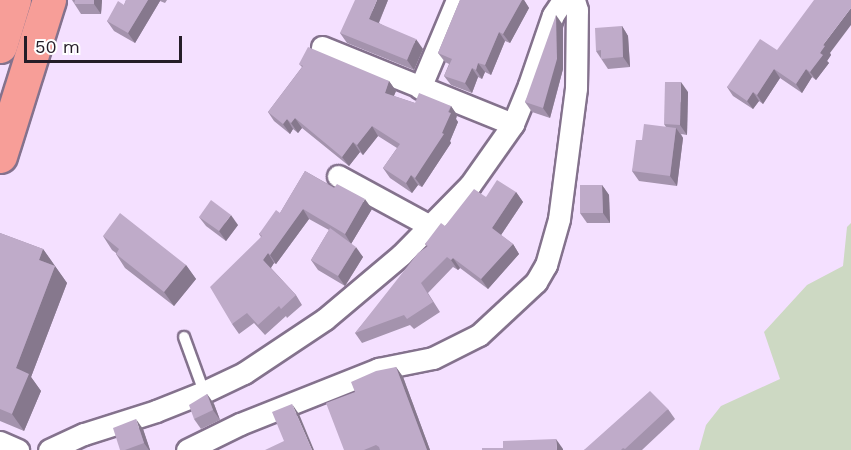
<!DOCTYPE html>
<style>
body{margin:0}
#map{position:relative;width:851px;height:450px;overflow:hidden;background:#f4e0ff;font-family:"Work Sans",sans-serif}
div>[style]{position:absolute}
.green>*{inset:0;background:#cdd9c3}
.roads{filter:drop-shadow(2px 0 #84728d) drop-shadow(-2px 0 #84728d) drop-shadow(0 2px #84728d) drop-shadow(0 -2px #84728d)}
.lane>*{height:10px;margin:-5px;padding:0 5px;transform-origin:5px;border-radius:5px;background:#fff}
.street>*{height:21px;margin:-10.5px;padding:0 10.5px;transform-origin:10.5px;border-radius:10.5px;background:#fff}
.highway>*{height:33px;margin:-16.5px;padding:0 16.5px;transform-origin:16.5px;border-radius:16.5px;background:#f79e98}
.wall>*{inset:0;background:#a493ad}
.shaded-wall>*{inset:0;background:#86788d}
.building>*{inset:0;background:#bfabc9}
span{translate:-50% -50%;white-space:nowrap;text-align:center;line-height:1.15;-webkit-text-stroke:6px #fff;paint-order:stroke}
.scale{position:absolute;left:24px;top:36px;width:158px;height:27px;box-sizing:border-box;border:3px solid #251d28;border-top:0;padding-left:8px;font-size:18px;line-height:21px;white-space:nowrap;color:#251d28;-webkit-text-stroke:4px #fff;paint-order:stroke}
</style>
<div id="map">
<div class="green">
<div style="clip-path:polygon(851px 223px,851px 450px,699px 450px,706px 425px,721px 406px,780px 379px,764px 332px,807px 285px,843px 266px,847px 227px)"></div>
</div>
<div class="roads">
<div class="lane">
<div style="left:184px;top:337px;width:59px;rotate:70deg"></div>
</div>
<div class="street">
<div style="left:322px;top:47px;width:206px;rotate:22deg"></div>
<div style="left:420px;top:88px;width:95px;rotate:-67.2deg"></div>
<div style="left:338px;top:176px;width:105px;rotate:28.5deg"></div>
<div style="left:0;top:442px;width:20px;rotate:24deg"></div>
<div style="left:49px;top:450px;width:38px;rotate:-25deg"></div>
<div style="left:84px;top:434px;width:76px;rotate:-17.7deg"></div>
<div style="left:156px;top:411px;width:52px;rotate:-21.6deg"></div>
<div style="left:204px;top:392px;width:44px;rotate:-25.4deg"></div>
<div style="left:244px;top:373px;width:97px;rotate:-33.7deg"></div>
<div style="left:325px;top:319px;width:99px;rotate:-40.1deg"></div>
<div style="left:401px;top:255px;width:98px;rotate:-45.4deg"></div>
<div style="left:470px;top:185px;width:75px;rotate:-54.8deg"></div>
<div style="left:513px;top:124px;width:42px;rotate:-67.7deg"></div>
<div style="left:529px;top:85px;width:74px;rotate:-71.1deg"></div>
<div style="left:553px;top:15px;width:18px;rotate:-56deg"></div>
<div style="left:187px;top:450px;width:59px;rotate:-26.1deg"></div>
<div style="left:240px;top:424px;width:149px;rotate:-21.7deg"></div>
<div style="left:378px;top:369px;width:56px;rotate:-11.3deg"></div>
<div style="left:433px;top:358px;width:51px;rotate:-26.6deg"></div>
<div style="left:479px;top:335px;width:78px;rotate:-42.9deg"></div>
<div style="left:536px;top:282px;width:20px;rotate:-60deg"></div>
<div style="left:546px;top:265px;width:48px;rotate:-74.2deg"></div>
<div style="left:559px;top:219px;width:132px;rotate:-82.6deg"></div>
<div style="left:576px;top:88px;width:78px;rotate:-89.3deg"></div>
<div style="left:577px;top:10px;width:10px;rotate:-107deg"></div>
</div>
<div class="highway">
<div style="left:0;top:46px;width:48px;rotate:-73.1deg"></div>
<div style="left:0;top:156px;width:164px;rotate:-72.6deg"></div>
</div>
</div>
<div class="wall">
<div style="clip-path:polygon(72px 0,102px 0,101px 14px,81px 14px)"></div>
<div style="clip-path:polygon(126px 0,167px 0,165px 3px,160px 1px,135px 43px,114px 31px,107px 21px,124px 5px)"></div>
<div style="clip-path:polygon(388px 0,379px 23px,423px 49px,414px 70px,347px 43px,340px 33px)"></div>
<div style="clip-path:polygon(460px 0,524px 0,529px 8px,510px 43px,505px 41px,491px 75px,485px 72px,482px 79px,478px 77px,472px 93px,451px 85px,444px 76px,449px 64px,445px 62px,438px 53px)"></div>
<div style="clip-path:polygon(563px 25px,563px 69px,550px 118px,532px 112px,525px 102px)"></div>
<div style="clip-path:polygon(622px 26px,628px 36px,630px 67px,608px 69px,596px 51px)"></div>
<div style="clip-path:polygon(777px 50px,830px 53px,831px 55px,827px 61px,829px 63px,816px 80px,812px 77px,802px 93px,780px 78px,763px 104px,759px 101px,753px 109px,733px 96px,727px 87px)"></div>
<div style="clip-path:polygon(299px 64px,389px 81px,396px 91px,394px 96px,415px 103px,451px 106px,457px 115px,456px 119px,458px 122px,450px 141px,451px 143px,422px 187px,418px 185px,412px 193px,390px 178px,383px 168px,397px 148px,378px 136px,363px 155px,360px 152px,349px 166px,302px 128px,298px 133px,293px 129px,290px 134px,274px 121px,268px 112px,302px 67px)"></div>
<div style="clip-path:polygon(688px 92px,687px 135px,681px 134px,683px 138px,677px 186px,639px 181px,632px 171px,642px 140px,666px 127px,664px 124px)"></div>
<div style="clip-path:polygon(305px 171px,372px 209px,351px 244px,363px 257px,345px 286px,318px 270px,311px 260px,329px 230px,309px 219px,276px 264px,274px 263px,271px 268px,296px 295px,302px 305px,287px 318px,286px 316px,265px 335px,254px 323px,239px 334px,232px 324px,261px 237px,259px 234px,280px 213px)"></div>
<div style="clip-path:polygon(602px 185px,609px 195px,610px 223px,587px 223px,580px 213px)"></div>
<div style="clip-path:polygon(516px 192px,523px 202px,501px 235px,513px 244px,519px 254px,488px 289px,460px 268px,458px 270px,453px 267px,428px 293px,440px 312px,414px 329px,410px 325px,362px 343px,355px 333px,427px 247px,425px 244px,445px 226px,486px 197px)"></div>
<div style="clip-path:polygon(199px 217px,238px 225px,226px 241px,206px 226px)"></div>
<div style="clip-path:polygon(0 233px,43px 249px,67px 283px,31px 377px,41px 391px,24px 431px,0 421px)"></div>
<div style="clip-path:polygon(103px 236px,186px 265px,196px 279px,174px 306px,125px 268px,116px 254px,116px 253px,112px 250px)"></div>
<div style="clip-path:polygon(396px 367px,403px 377px,430px 450px,344px 450px,355px 392px)"></div>
<div style="clip-path:polygon(207px 394px,214px 404px,220px 420px,201px 429px,194px 419px)"></div>
<div style="clip-path:polygon(668px 409px,675px 419px,642px 450px,584px 450px)"></div>
<div style="clip-path:polygon(143px 429px,150px 450px,120px 450px)"></div>
</div>
<div class="shaded-wall">
<div style="clip-path:polygon(94px 0,102px 0,101px 14px,94px 4px)"></div>
<div style="clip-path:polygon(148px 0,160px 0,160px 1px,135px 43px,128px 33px)"></div>
<div style="clip-path:polygon(377px 0,388px 0,376px 29px,369px 19px)"></div>
<div style="clip-path:polygon(522px 0,524px 0,529px 8px,510px 43px,503px 34px)"></div>
<div style="clip-path:polygon(851px 8px,851px 25px,830px 53px,831px 55px,827px 61px,829px 63px,816px 80px,810px 72px,820px 53px,823px 45px)"></div>
<div style="clip-path:polygon(556px 15px,563px 25px,563px 69px,550px 118px,543px 108px)"></div>
<div style="clip-path:polygon(622px 26px,628px 36px,630px 67px,623px 57px)"></div>
<div style="clip-path:polygon(499px 32px,505px 41px,491px 75px,485px 65px)"></div>
<div style="clip-path:polygon(416px 39px,423px 49px,414px 70px,407px 60px)"></div>
<div style="clip-path:polygon(478px 63px,485px 72px,482px 79px,476px 70px)"></div>
<div style="clip-path:polygon(472px 68px,478px 77px,472px 93px,465px 83px)"></div>
<div style="clip-path:polygon(774px 69px,780px 78px,763px 104px,757px 95px)"></div>
<div style="clip-path:polygon(806px 69px,812px 77px,802px 93px,796px 84px)"></div>
<div style="clip-path:polygon(389px 81px,396px 91px,391px 102px,385px 93px)"></div>
<div style="clip-path:polygon(681px 82px,688px 92px,687px 135px,680px 125px)"></div>
<div style="clip-path:polygon(753px 92px,759px 101px,753px 109px,747px 101px)"></div>
<div style="clip-path:polygon(451px 106px,457px 115px,456px 119px,458px 122px,450px 141px,451px 143px,422px 187px,415px 178px,442px 133px)"></div>
<div style="clip-path:polygon(295px 118px,302px 128px,298px 133px,291px 123px)"></div>
<div style="clip-path:polygon(287px 119px,293px 129px,290px 134px,283px 124px)"></div>
<div style="clip-path:polygon(372px 126px,378px 136px,363px 155px,357px 145px)"></div>
<div style="clip-path:polygon(676px 128px,683px 138px,677px 186px,670px 176px)"></div>
<div style="clip-path:polygon(353px 142px,360px 152px,349px 166px,342px 157px)"></div>
<div style="clip-path:polygon(411px 175px,418px 185px,412px 193px,406px 183px)"></div>
<div style="clip-path:polygon(602px 185px,609px 195px,610px 223px,603px 213px)"></div>
<div style="clip-path:polygon(516px 192px,523px 202px,499px 238px,492px 228px)"></div>
<div style="clip-path:polygon(365px 199px,372px 209px,351px 244px,345px 234px)"></div>
<div style="clip-path:polygon(303px 209px,309px 219px,276px 264px,270px 255px)"></div>
<div style="clip-path:polygon(231px 215px,238px 225px,226px 241px,219px 231px)"></div>
<div style="clip-path:polygon(513px 244px,519px 254px,488px 289px,481px 279px)"></div>
<div style="clip-path:polygon(356px 247px,363px 257px,345px 286px,338px 276px)"></div>
<div style="clip-path:polygon(43px 249px,55px 266px,39px 260px)"></div>
<div style="clip-path:polygon(268px 253px,274px 263px,270px 269px,263px 260px)"></div>
<div style="clip-path:polygon(453px 258px,460px 268px,458px 270px,451px 260px)"></div>
<div style="clip-path:polygon(186px 265px,196px 279px,174px 306px,164px 292px)"></div>
<div style="clip-path:polygon(55px 266px,67px 283px,31px 377px,41px 391px,24px 431px,12px 414px,16px 368px)"></div>
<div style="clip-path:polygon(396px 367px,403px 377px,430px 450px,427px 450px)"></div>
<div style="clip-path:polygon(207px 394px,214px 404px,220px 420px,213px 410px)"></div>
<div style="clip-path:polygon(292px 404px,299px 414px,314px 450px,312px 450px)"></div>
<div style="clip-path:polygon(136px 419px,143px 429px,150px 450px,149px 450px,144px 443px)"></div>
<div style="clip-path:polygon(556px 439px,563px 449px,563px 450px,557px 450px)"></div>
</div>
<div class="building">
<div style="clip-path:polygon(75px 0,94px 0,94px 4px,74px 4px)"></div>
<div style="clip-path:polygon(126px 0,148px 0,128px 33px,107px 21px,118px 1px,124px 5px)"></div>
<div style="clip-path:polygon(355px 0,377px 0,369px 19px,416px 39px,407px 60px,340px 33px)"></div>
<div style="clip-path:polygon(460px 0,522px 0,503px 34px,499px 32px,485px 65px,478px 63px,476px 70px,472px 68px,465px 83px,444px 76px,452px 59px,438px 53px)"></div>
<div style="clip-path:polygon(814px 0,851px 0,851px 8px,823px 45px,825px 46px,820px 53px,823px 55px,810px 72px,806px 69px,796px 84px,774px 69px,757px 95px,753px 92px,747px 101px,727px 87px,760px 39px,777px 50px)"></div>
<div style="clip-path:polygon(556px 15px,557px 59px,543px 108px,525px 102px)"></div>
<div style="clip-path:polygon(622px 26px,623px 57px,601px 59px,601px 50px,596px 51px,595px 28px)"></div>
<div style="clip-path:polygon(308px 47px,389px 81px,385px 93px,415px 103px,419px 93px,451px 106px,448px 112px,451px 113px,442px 133px,444px 134px,415px 178px,411px 175px,406px 183px,383px 168px,400px 144px,372px 126px,357px 145px,353px 142px,342px 157px,295px 118px,291px 123px,287px 119px,283px 124px,268px 112px,303px 66px,299px 64px)"></div>
<div style="clip-path:polygon(665px 82px,681px 82px,680px 125px,664px 124px)"></div>
<div style="clip-path:polygon(644px 124px,676px 128px,670px 176px,632px 171px,636px 140px,642px 140px)"></div>
<div style="clip-path:polygon(305px 171px,334px 188px,337px 184px,365px 199px,345px 234px,303px 209px,270px 255px,268px 253px,263px 260px,296px 295px,281px 309px,279px 306px,258px 325px,247px 313px,232px 324px,210px 287px,262px 236px,259px 234px,276px 210px,280px 213px)"></div>
<div style="clip-path:polygon(497px 180px,516px 192px,492px 228px,513px 244px,481px 279px,453px 258px,451px 260px,447px 257px,421px 283px,433px 302px,407px 319px,404px 315px,355px 333px,418px 253px,428px 246px,425px 244px,441px 223px,445px 226px,474px 189px,486px 197px)"></div>
<div style="clip-path:polygon(580px 185px,602px 185px,603px 213px,580px 213px)"></div>
<div style="clip-path:polygon(211px 200px,231px 215px,219px 231px,199px 217px)"></div>
<div style="clip-path:polygon(120px 213px,186px 265px,164px 292px,116px 254px,119px 249px,103px 236px)"></div>
<div style="clip-path:polygon(330px 228px,356px 247px,338px 276px,311px 260px)"></div>
<div style="clip-path:polygon(0 233px,43px 249px,39px 260px,55px 266px,16px 368px,29px 374px,12px 414px,0 409px)"></div>
<div style="clip-path:polygon(396px 367px,427px 450px,380px 450px,379px 447px,376px 445px,364px 450px,344px 450px,326px 403px,355px 392px,351px 382px,376px 371px)"></div>
<div style="clip-path:polygon(650px 391px,668px 409px,625px 449px,623px 448px,621px 450px,584px 450px)"></div>
<div style="clip-path:polygon(207px 394px,213px 410px,194px 419px,189px 405px)"></div>
<div style="clip-path:polygon(292px 404px,312px 450px,265px 450px,284px 441px,272px 412px)"></div>
<div style="clip-path:polygon(136px 419px,144px 443px,125px 450px,120px 450px,113px 428px)"></div>
<div style="clip-path:polygon(556px 439px,557px 450px,482px 450px,482px 448px,503px 448px,503px 441px)"></div>
</div>
<div class="scale">50 m</div>
</div>
